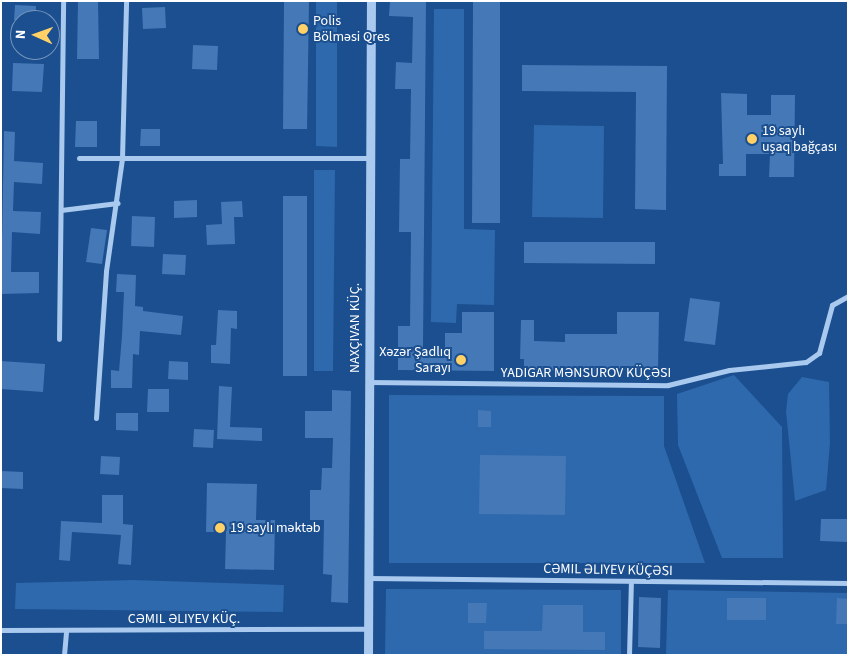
<!DOCTYPE html>
<meta charset="utf-8">
<style>
body{margin:0}
#map{position:relative;width:849px;height:656px;overflow:hidden;background:#1b4f8f;font-family:"Source Sans 3",sans-serif}
div>[style]{position:absolute}
.green>*{inset:0;background:#2e69ad}
.building>*{inset:0;background:#4478b7}
.minor>*{height:5px;margin:-2.5px;padding:0 2.5px;transform-origin:2.5px;border-radius:2.5px;background:#a9c9ee}
.tertiary>*{height:9px;margin:-4.5px;padding:0 4.5px;transform-origin:4.5px;border-radius:4.5px;background:#a9c9ee}
.dots>*{width:14px;height:14px;translate:-50% -50%;box-sizing:border-box;border:2px solid #1b4f8f;border-radius:50%}
span{translate:-50% -50%;white-space:nowrap;text-align:center;line-height:1.15;-webkit-text-stroke:4px #1b4f8f;paint-order:stroke}
.poi-label{font-size:14px;color:#fff}
.left{translate:0 -50%;text-align:left}
.right{translate:-100% -50%;text-align:right}
.street-label{font-size:14px;color:#fff}
.frame{position:absolute;inset:0;border:2px solid #fff;pointer-events:none}
.north{position:absolute;left:10px;top:10px;width:50px;height:50px;box-sizing:border-box;background:#1b4f8f;border:1px solid #7695bc;border-radius:50%;rotate:272deg;font-size:14px;font-weight:700;line-height:20px;text-align:center;color:#fff}
.north::after{content:'';display:block;margin:auto;width:18px;height:22px;background:#ffd166;clip-path:polygon(50% 0,100% 100%,50% 72%,0 100%)}
</style>
<div id="map">
<div class="green">
<div style="clip-path:polygon(316px 1px,337px 1px,337px 147px,316px 146px)"></div>
<div style="clip-path:polygon(434px 9px,464px 9px,464px 229px,495px 230px,494px 305px,457px 304px,456px 323px,431px 322px)"></div>
<div style="clip-path:polygon(534px 125px,604px 126px,603px 218px,532px 217px)"></div>
<div style="clip-path:polygon(314px 170px,335px 170px,333px 371px,314px 371px)"></div>
<div style="clip-path:polygon(734px 375px,782px 427px,783px 558px,722px 558px,678px 445px,677px 394px)"></div>
<div style="clip-path:polygon(802px 377px,829px 382px,830px 443px,826px 490px,795px 501px,786px 411px,788px 394px)"></div>
<div style="clip-path:polygon(389px 395px,664px 396px,664px 446px,705px 563px,389px 563px)"></div>
<div style="clip-path:polygon(133px 580px,284px 585px,283px 612px,15px 609px,16px 583px)"></div>
<div style="clip-path:polygon(386px 589px,621px 590px,621px 655px,385px 655px)"></div>
<div style="clip-path:polygon(668px 590px,848px 593px,848px 655px,666px 654px)"></div>
</div>
<div class="building">
<div style="clip-path:polygon(78px 1px,98px 1px,99px 59px,77px 59px)"></div>
<div style="clip-path:polygon(284px 1px,309px 1px,307px 129px,283px 129px)"></div>
<div style="clip-path:polygon(390px 1px,426px 1px,423px 349px,445px 349px,445px 333px,462px 333px,462px 312px,494px 312px,494px 371px,398px 370px,398px 326px,410px 326px,411px 232px,399px 232px,400px 159px,410px 159px,411px 89px,395px 89px,396px 62px,412px 63px,413px 17px,389px 16px)"></div>
<div style="clip-path:polygon(473px 1px,500px 1px,500px 223px,472px 223px)"></div>
<div style="clip-path:polygon(15px 5px,36px 6px,35px 20px,14px 20px)"></div>
<div style="clip-path:polygon(165px 7px,166px 28px,143px 29px,142px 8px)"></div>
<div style="clip-path:polygon(193px 45px,218px 46px,217px 70px,192px 69px)"></div>
<div style="clip-path:polygon(13px 63px,44px 64px,42px 92px,12px 91px)"></div>
<div style="clip-path:polygon(522px 65px,667px 66px,666px 210px,635px 209px,636px 92px,522px 91px)"></div>
<div style="clip-path:polygon(721px 93px,747px 94px,747px 115px,771px 115px,771px 95px,795px 95px,794px 177px,769px 177px,770px 154px,746px 154px,746px 176px,719px 176px,719px 164px,723px 164px)"></div>
<div style="clip-path:polygon(76px 121px,97px 121px,97px 147px,75px 147px)"></div>
<div style="clip-path:polygon(141px 129px,160px 129px,160px 146px,140px 146px)"></div>
<div style="clip-path:polygon(4px 131px,15px 132px,14px 161px,43px 163px,42px 184px,14px 182px,13px 211px,41px 212px,40px 234px,12px 232px,11px 272px,39px 272px,39px 293px,1px 294px)"></div>
<div style="clip-path:polygon(283px 196px,307px 196px,307px 376px,283px 376px)"></div>
<div style="clip-path:polygon(197px 200px,197px 217px,174px 218px,174px 201px)"></div>
<div style="clip-path:polygon(242px 201px,243px 217px,234px 217px,235px 244px,207px 245px,206px 225px,222px 224px,221px 202px)"></div>
<div style="clip-path:polygon(132px 216px,155px 217px,154px 247px,131px 246px)"></div>
<div style="clip-path:polygon(91px 228px,107px 230px,102px 264px,86px 262px)"></div>
<div style="clip-path:polygon(524px 242px,655px 242px,655px 264px,524px 263px)"></div>
<div style="clip-path:polygon(163px 254px,186px 255px,185px 275px,162px 274px)"></div>
<div style="clip-path:polygon(117px 274px,136px 275px,135px 306px,143px 307px,143px 311px,183px 316px,181px 335px,140px 331px,139px 355px,133px 354px,132px 388px,111px 388px,111px 370px,119px 371px,122px 336px,124px 292px,116px 292px)"></div>
<div style="clip-path:polygon(690px 298px,720px 302px,715px 345px,684px 341px)"></div>
<div style="clip-path:polygon(218px 310px,237px 311px,237px 329px,231px 328px,230px 364px,211px 363px,211px 345px,216px 345px)"></div>
<div style="clip-path:polygon(617px 312px,659px 312px,658px 370px,600px 370px,600px 373px,524px 369px,524px 359px,520px 359px,521px 320px,534px 320px,534px 341px,565px 342px,565px 334px,617px 334px)"></div>
<div style="clip-path:polygon(1px 361px,45px 364px,43px 392px,1px 389px)"></div>
<div style="clip-path:polygon(169px 361px,188px 362px,188px 380px,168px 379px)"></div>
<div style="clip-path:polygon(219px 386px,232px 387px,230px 427px,262px 428px,262px 441px,217px 439px)"></div>
<div style="clip-path:polygon(148px 389px,169px 389px,169px 412px,147px 412px)"></div>
<div style="clip-path:polygon(332px 390px,351px 391px,348px 603px,331px 602px,332px 575px,323px 574px,324px 520px,310px 520px,310px 490px,321px 490px,322px 468px,332px 468px,333px 438px,305px 438px,305px 411px,332px 411px)"></div>
<div style="clip-path:polygon(478px 410px,491px 411px,491px 427px,478px 427px)"></div>
<div style="clip-path:polygon(116px 413px,138px 413px,138px 431px,116px 430px)"></div>
<div style="clip-path:polygon(194px 429px,214px 430px,213px 448px,193px 447px)"></div>
<div style="clip-path:polygon(480px 455px,566px 456px,565px 515px,479px 514px)"></div>
<div style="clip-path:polygon(101px 456px,120px 457px,119px 475px,100px 474px)"></div>
<div style="clip-path:polygon(2px 471px,23px 472px,23px 489px,1px 488px)"></div>
<div style="clip-path:polygon(207px 483px,257px 484px,256px 520px,275px 520px,274px 570px,225px 569px,226px 532px,206px 532px)"></div>
<div style="clip-path:polygon(102px 495px,123px 495px,123px 524px,133px 525px,131px 565px,118px 564px,121px 535px,72px 532px,70px 561px,59px 560px,61px 521px,102px 523px)"></div>
<div style="clip-path:polygon(821px 519px,848px 519px,848px 542px,820px 541px)"></div>
<div style="clip-path:polygon(639px 597px,661px 598px,660px 648px,638px 647px)"></div>
<div style="clip-path:polygon(727px 598px,766px 598px,766px 620px,727px 620px)"></div>
<div style="clip-path:polygon(837px 598px,848px 599px,848px 624px,836px 624px)"></div>
<div style="clip-path:polygon(468px 603px,487px 603px,486px 623px,468px 623px)"></div>
<div style="clip-path:polygon(543px 605px,583px 605px,583px 632px,605px 632px,605px 650px,484px 649px,484px 631px,542px 631px)"></div>
</div>
<div class="minor">
<div style="left:79px;top:158px;width:291px"></div>
<div style="left:61px;top:210px;width:57px;rotate:-7deg"></div>
<div style="left:59px;top:339px;width:338px;rotate:-89.3deg"></div>
<div style="left:368px;top:382px;width:300px;rotate:0.6deg"></div>
<div style="left:668px;top:385px;width:63px;rotate:-13.8deg"></div>
<div style="left:729px;top:370px;width:77px;rotate:-5.9deg"></div>
<div style="left:806px;top:362px;width:16px;rotate:-35deg"></div>
<div style="left:819px;top:353px;width:50px;rotate:-74.8deg"></div>
<div style="left:832px;top:305px;width:18px;rotate:-29deg"></div>
<div style="left:96px;top:418px;width:147px;rotate:-86.1deg"></div>
<div style="left:106px;top:271px;width:114px;rotate:-81.9deg"></div>
<div style="left:122px;top:158px;width:157px;rotate:-88.5deg"></div>
<div style="left:368px;top:578px;width:480px;rotate:0.6deg"></div>
<div style="left:1px;top:630px;width:367px;rotate:-0.2deg"></div>
<div style="left:64px;top:655px;width:25px;rotate:-85deg"></div>
<div style="left:629px;top:655px;width:74px;rotate:-88.5deg"></div>
</div>
<div class="tertiary">
<div style="left:368px;top:655px;width:654px;rotate:-89.74deg"></div>
</div>
<div class="dots">
<div style="left:303px;top:29px;background:#ffd166"></div>
<div style="left:752px;top:139px;background:#ffd166"></div>
<div style="left:461px;top:360px;background:#ffd166"></div>
<div style="left:220px;top:528px;background:#ffd166"></div>
</div>
<div class="poi-label">
<span class="left" style="left:313px;top:29px">Polis<br>Bölməsi Qres</span>
<span class="left" style="left:762px;top:139px">19 saylı<br>uşaq bağçası</span>
<span class="right" style="left:451px;top:360px">Xəzər Şadlıq<br>Sarayı</span>
<span class="left" style="left:230px;top:528px">19 saylı məktəb</span>
</div>
<div class="street-label">
<span style="left:355px;top:328px;rotate:-90deg">NAXÇIVAN KÜÇ.</span>
<span style="left:586px;top:373px">YADIGAR MƏNSUROV KÜÇƏSI</span>
<span style="left:608px;top:570px;rotate:1deg">CƏMIL ƏLIYEV KÜÇƏSI</span>
<span style="left:184px;top:619px">CƏMIL ƏLIYEV KÜÇ.</span>
</div>
<div class="frame"></div>
<div class="north">N</div>
</div>
